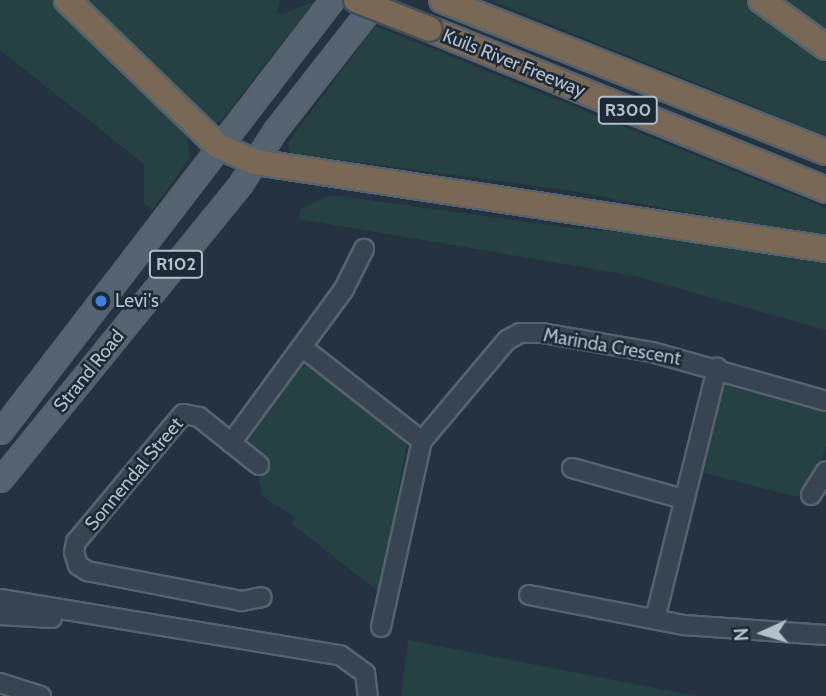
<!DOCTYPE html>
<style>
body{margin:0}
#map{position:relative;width:826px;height:696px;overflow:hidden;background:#243241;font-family:Cabin,sans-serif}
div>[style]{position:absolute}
.green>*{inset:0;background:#264142}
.roads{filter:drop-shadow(2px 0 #56626e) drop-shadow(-2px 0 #56626e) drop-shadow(0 2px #56626e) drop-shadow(0 -2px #56626e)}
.minor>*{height:18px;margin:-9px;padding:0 9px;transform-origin:9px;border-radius:9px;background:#384451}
.major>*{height:21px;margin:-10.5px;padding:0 10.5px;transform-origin:10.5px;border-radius:10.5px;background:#566371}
.highway>*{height:24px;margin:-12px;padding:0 12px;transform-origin:12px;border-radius:12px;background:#786855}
.bridges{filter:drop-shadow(2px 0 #434f5b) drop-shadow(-2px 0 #434f5b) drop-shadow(0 2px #434f5b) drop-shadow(0 -2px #434f5b)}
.highway-bridge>*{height:24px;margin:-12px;padding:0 12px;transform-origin:12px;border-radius:12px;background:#786855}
.dots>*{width:19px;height:19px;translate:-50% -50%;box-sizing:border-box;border:4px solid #1d2936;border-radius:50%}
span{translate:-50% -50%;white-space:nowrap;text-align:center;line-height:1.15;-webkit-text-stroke:5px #1d2936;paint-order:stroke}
.shield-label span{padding:2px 5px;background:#1d2936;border:2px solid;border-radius:5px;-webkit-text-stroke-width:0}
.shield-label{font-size:18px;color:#b5bfcb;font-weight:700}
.street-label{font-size:19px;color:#b5bfcb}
.poi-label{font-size:19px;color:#b5bfcb}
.left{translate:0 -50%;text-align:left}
.north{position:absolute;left:728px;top:598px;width:70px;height:70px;-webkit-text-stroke:5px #1d2936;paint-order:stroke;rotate:266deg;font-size:19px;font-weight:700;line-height:28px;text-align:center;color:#b5bfcb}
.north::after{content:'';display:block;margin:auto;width:24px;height:32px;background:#b5bfcb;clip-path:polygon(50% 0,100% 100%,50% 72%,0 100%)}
</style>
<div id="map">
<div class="green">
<div style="clip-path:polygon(0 0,53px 0,187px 133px,190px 157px,153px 209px,144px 203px,144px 164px,0 50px)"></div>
<div style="clip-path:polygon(83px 0,280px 0,277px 13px,282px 14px,315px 1px,221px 121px,211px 125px)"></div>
<div style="clip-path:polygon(491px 0,747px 0,826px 58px,826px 136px)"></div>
<div style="clip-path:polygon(776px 0,826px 0,826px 37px)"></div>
<div style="clip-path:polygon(375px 26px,826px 208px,826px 238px,566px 190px,290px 153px,288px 143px)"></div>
<div style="clip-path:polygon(332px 195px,571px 228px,676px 237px,826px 262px,826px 330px,635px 276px,299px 219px,301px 208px)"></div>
<div style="clip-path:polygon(306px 365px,312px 365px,407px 443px,380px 593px,292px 524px,296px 518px,262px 496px,258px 474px,267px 464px,248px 446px,248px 433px,296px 371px)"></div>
<div style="clip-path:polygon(730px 382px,826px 409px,826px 446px,815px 481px,797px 497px,697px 471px,720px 389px)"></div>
<div style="clip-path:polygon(408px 640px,681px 693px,701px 696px,401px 696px)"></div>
</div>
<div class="roads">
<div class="minor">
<div style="left:302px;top:347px;width:152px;rotate:38.1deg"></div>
<div style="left:231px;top:443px;width:191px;rotate:-53.7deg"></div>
<div style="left:344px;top:289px;width:45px;rotate:-63.4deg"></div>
<div style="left:259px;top:465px;width:77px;rotate:-141.3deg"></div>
<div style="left:199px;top:417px;width:16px;rotate:-169deg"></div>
<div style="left:183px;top:414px;width:167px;rotate:129.9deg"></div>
<div style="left:76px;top:542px;width:10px;rotate:101deg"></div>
<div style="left:74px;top:552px;width:14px;rotate:73deg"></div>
<div style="left:78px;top:565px;width:11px;rotate:34deg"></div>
<div style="left:87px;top:571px;width:158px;rotate:11deg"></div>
<div style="left:242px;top:601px;width:20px;rotate:-11deg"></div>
<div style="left:572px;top:468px;width:115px;rotate:15.6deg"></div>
<div style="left:811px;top:495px;width:28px;rotate:-58deg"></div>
<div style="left:529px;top:595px;width:158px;rotate:11deg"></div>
<div style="left:684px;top:625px;width:142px;rotate:4deg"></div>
<div style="left:0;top:599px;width:345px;rotate:9.4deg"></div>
<div style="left:340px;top:655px;width:31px;rotate:36deg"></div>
<div style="left:365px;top:673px;width:23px;rotate:83deg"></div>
<div style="left:0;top:615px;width:52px;rotate:3.3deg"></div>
<div style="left:655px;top:619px;width:259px;rotate:-76.1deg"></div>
<div style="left:381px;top:627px;width:190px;rotate:-77.6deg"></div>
<div style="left:422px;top:441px;width:132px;rotate:-49.9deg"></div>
<div style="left:507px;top:340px;width:15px;rotate:-28deg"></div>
<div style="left:520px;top:333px;width:22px"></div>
<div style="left:542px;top:333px;width:112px;rotate:9.8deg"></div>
<div style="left:652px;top:352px;width:181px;rotate:15.7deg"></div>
<div style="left:0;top:683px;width:43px;rotate:17.6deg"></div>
</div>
<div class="major">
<div style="left:0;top:432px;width:545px;rotate:-52.46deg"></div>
<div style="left:0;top:480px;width:382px;rotate:-50.9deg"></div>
<div style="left:241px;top:183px;width:64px;rotate:-57.1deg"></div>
<div style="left:276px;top:129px;width:164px;rotate:-51.9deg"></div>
</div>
<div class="highway">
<div style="left:67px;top:0;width:210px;rotate:44deg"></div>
<div style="left:218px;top:146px;width:40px;rotate:23.4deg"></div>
<div style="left:255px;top:162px;width:578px;rotate:8.66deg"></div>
<div style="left:442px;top:0;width:413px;rotate:21.6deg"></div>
<div style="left:761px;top:0;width:80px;rotate:35.9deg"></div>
<div style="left:430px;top:29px;width:427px;rotate:22.1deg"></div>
</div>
</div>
<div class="bridges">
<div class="highway-bridge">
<div style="left:356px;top:0;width:79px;rotate:21.4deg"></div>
</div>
</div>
<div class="dots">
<div style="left:101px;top:301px;background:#3f7fe0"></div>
</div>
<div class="shield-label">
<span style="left:628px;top:110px">R300</span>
<span style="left:176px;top:264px">R102</span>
</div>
<div class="street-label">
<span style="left:514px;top:63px;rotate:22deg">Kuils River Freeway</span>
<span style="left:612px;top:347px;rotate:10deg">Marinda Crescent</span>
<span style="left:89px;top:371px;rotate:-51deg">Strand Road</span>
<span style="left:134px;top:474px;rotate:-50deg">Sonnendal Street</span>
</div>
<div class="poi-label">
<span class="left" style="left:115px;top:301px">Levi's</span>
</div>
<div class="north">N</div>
</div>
